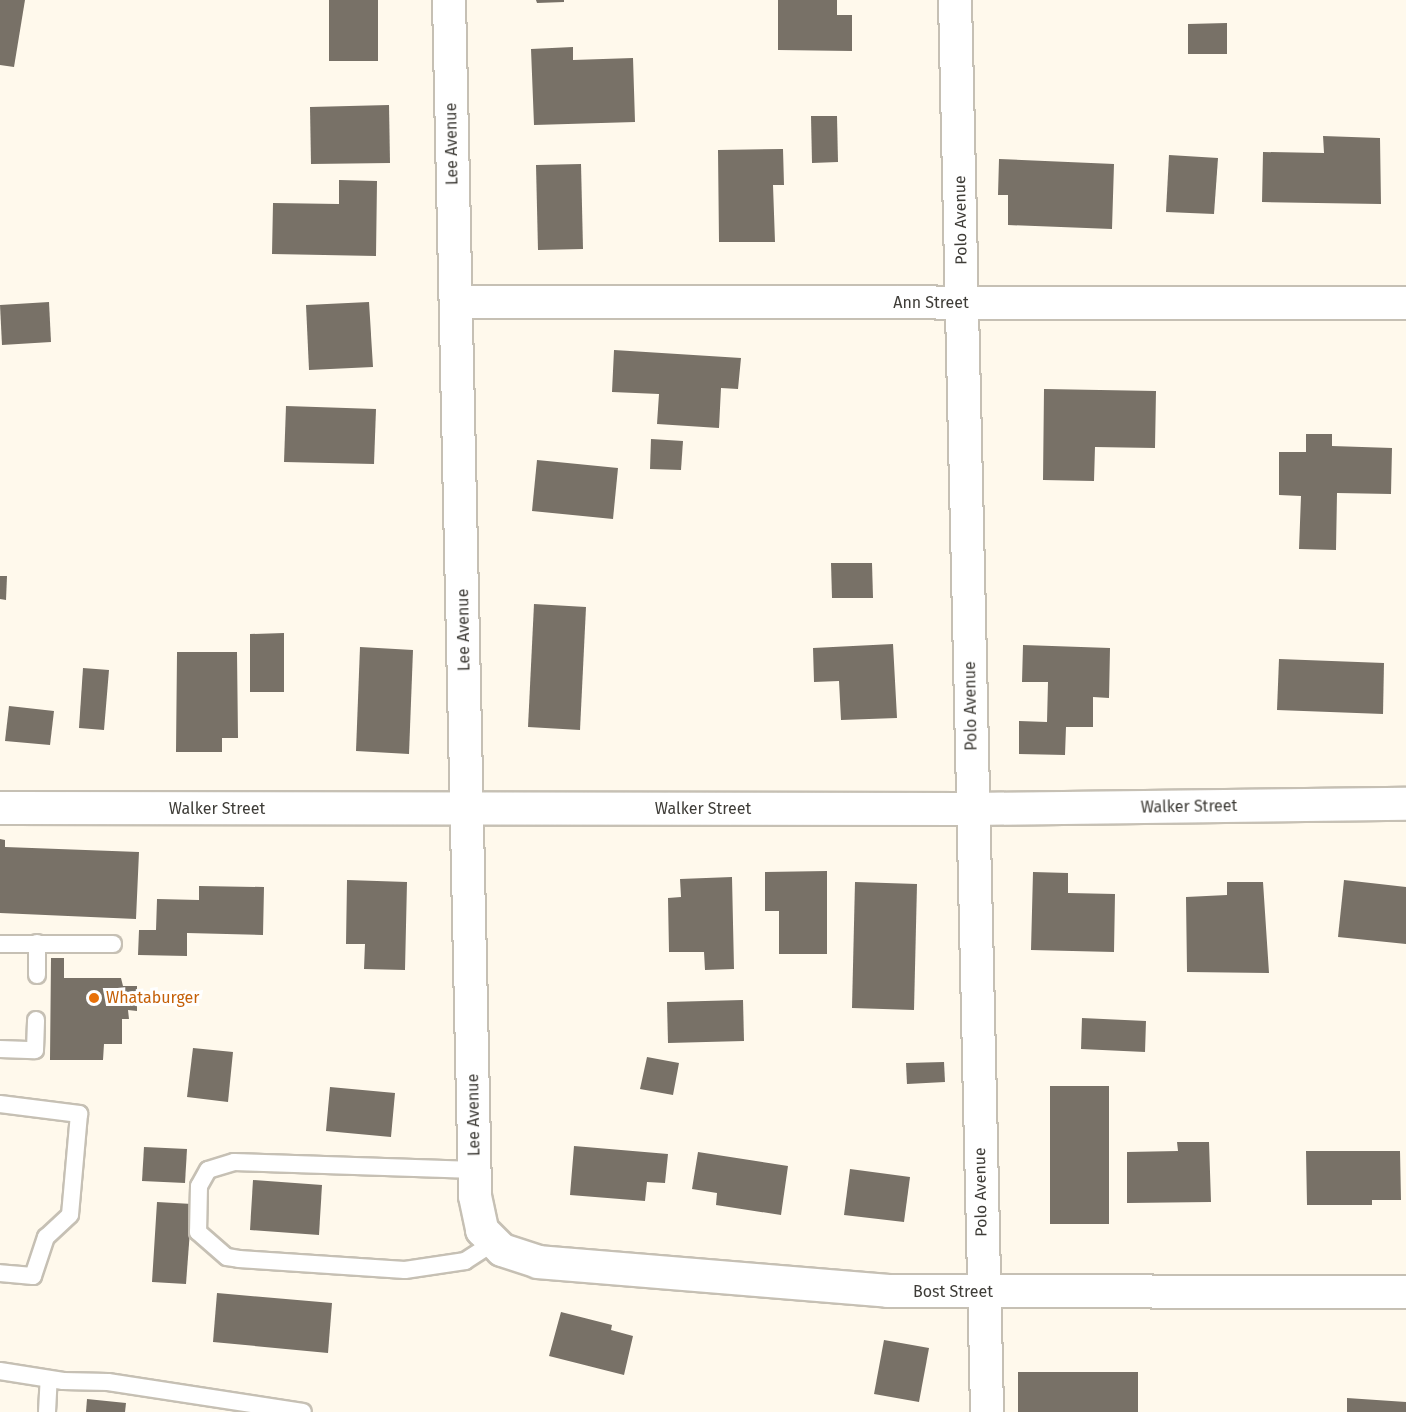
<!DOCTYPE html>
<style>
body{margin:0}
#map{position:relative;width:1406px;height:1412px;overflow:hidden;background:#fff9ec;font-family:"Fira Sans",sans-serif}
div>[style]{position:absolute}
.building>*{inset:0;background:#787167}
.roads{filter:drop-shadow(2px 0 #c6c0b4) drop-shadow(-2px 0 #c6c0b4) drop-shadow(0 2px #c6c0b4) drop-shadow(0 -2px #c6c0b4)}
.lane>*{height:16px;margin:-8px;padding:0 8px;transform-origin:8px;border-radius:8px;background:#fff}
.street>*{height:32px;margin:-16px;padding:0 16px;transform-origin:16px;border-radius:16px;background:#fff}
.dots>*{width:16px;height:16px;translate:-50% -50%;box-sizing:border-box;border:3px solid #fff;border-radius:50%}
span{translate:-50% -50%;white-space:nowrap;text-align:center;line-height:1.15;-webkit-text-stroke:6px #fff;paint-order:stroke}
.street-label{font-size:16px;color:#3e3c37}
.food-label{font-size:16px;color:#c56008}
.left{translate:0 -50%;text-align:left}
</style>
<div id="map">
<div class="building">
<div style="clip-path:polygon(0 0,25px 0,14px 67px,0 65px)"></div>
<div style="clip-path:polygon(329px 0,378px 0,378px 61px,329px 61px)"></div>
<div style="clip-path:polygon(536px 0,564px 0,564px 2px,537px 3px)"></div>
<div style="clip-path:polygon(778px 0,837px 0,837px 15px,852px 15px,852px 51px,778px 50px)"></div>
<div style="clip-path:polygon(1227px 23px,1227px 54px,1188px 54px,1188px 24px)"></div>
<div style="clip-path:polygon(573px 47px,573px 60px,633px 58px,635px 122px,534px 125px,531px 49px)"></div>
<div style="clip-path:polygon(389px 105px,390px 163px,311px 164px,310px 107px)"></div>
<div style="clip-path:polygon(811px 116px,837px 116px,838px 162px,812px 163px)"></div>
<div style="clip-path:polygon(1323px 136px,1380px 138px,1381px 204px,1262px 202px,1263px 152px,1324px 153px)"></div>
<div style="clip-path:polygon(783px 149px,784px 185px,773px 185px,775px 242px,719px 242px,718px 150px)"></div>
<div style="clip-path:polygon(1169px 155px,1218px 158px,1214px 214px,1166px 212px)"></div>
<div style="clip-path:polygon(999px 159px,1114px 164px,1112px 229px,1008px 225px,1008px 195px,998px 195px)"></div>
<div style="clip-path:polygon(581px 164px,583px 249px,538px 250px,536px 165px)"></div>
<div style="clip-path:polygon(339px 180px,377px 181px,376px 256px,272px 254px,273px 203px,339px 204px)"></div>
<div style="clip-path:polygon(49px 302px,51px 342px,2px 345px,0 305px)"></div>
<div style="clip-path:polygon(369px 302px,373px 367px,309px 370px,306px 305px)"></div>
<div style="clip-path:polygon(614px 350px,741px 358px,738px 389px,721px 388px,719px 428px,657px 424px,659px 394px,612px 392px)"></div>
<div style="clip-path:polygon(1044px 389px,1156px 391px,1155px 448px,1095px 447px,1094px 481px,1043px 480px)"></div>
<div style="clip-path:polygon(286px 406px,376px 409px,374px 464px,284px 462px)"></div>
<div style="clip-path:polygon(1306px 434px,1332px 434px,1332px 446px,1392px 448px,1391px 494px,1337px 493px,1336px 550px,1299px 549px,1301px 496px,1279px 495px,1279px 452px,1306px 452px)"></div>
<div style="clip-path:polygon(651px 439px,683px 441px,681px 470px,650px 469px)"></div>
<div style="clip-path:polygon(537px 460px,618px 468px,613px 519px,532px 511px)"></div>
<div style="clip-path:polygon(831px 563px,872px 563px,873px 598px,832px 598px)"></div>
<div style="clip-path:polygon(0 576px,7px 576px,6px 600px,0 599px)"></div>
<div style="clip-path:polygon(534px 604px,586px 607px,580px 730px,528px 727px)"></div>
<div style="clip-path:polygon(284px 633px,284px 692px,250px 692px,250px 634px)"></div>
<div style="clip-path:polygon(893px 644px,897px 718px,841px 720px,839px 681px,814px 682px,813px 648px)"></div>
<div style="clip-path:polygon(1023px 645px,1110px 648px,1109px 698px,1093px 697px,1093px 727px,1066px 727px,1065px 755px,1019px 754px,1019px 721px,1047px 722px,1048px 682px,1022px 682px)"></div>
<div style="clip-path:polygon(360px 647px,413px 650px,409px 754px,356px 751px)"></div>
<div style="clip-path:polygon(177px 652px,237px 652px,238px 738px,222px 738px,222px 752px,176px 752px)"></div>
<div style="clip-path:polygon(1279px 659px,1384px 663px,1383px 714px,1277px 710px)"></div>
<div style="clip-path:polygon(83px 668px,109px 670px,104px 730px,79px 728px)"></div>
<div style="clip-path:polygon(9px 706px,54px 711px,50px 745px,5px 741px)"></div>
<div style="clip-path:polygon(0 839px,5px 840px,5px 847px,139px 852px,136px 919px,0 913px)"></div>
<div style="clip-path:polygon(827px 871px,827px 954px,779px 954px,779px 911px,765px 911px,765px 872px)"></div>
<div style="clip-path:polygon(1033px 872px,1068px 873px,1068px 893px,1115px 894px,1114px 952px,1031px 950px)"></div>
<div style="clip-path:polygon(732px 877px,734px 969px,705px 970px,704px 952px,669px 952px,668px 898px,681px 897px,680px 879px)"></div>
<div style="clip-path:polygon(347px 880px,407px 882px,405px 970px,364px 969px,365px 944px,346px 944px)"></div>
<div style="clip-path:polygon(1344px 880px,1406px 887px,1406px 944px,1338px 937px)"></div>
<div style="clip-path:polygon(855px 882px,917px 884px,914px 1010px,852px 1008px)"></div>
<div style="clip-path:polygon(1227px 882px,1263px 882px,1269px 973px,1187px 972px,1186px 897px,1227px 895px)"></div>
<div style="clip-path:polygon(199px 886px,264px 887px,263px 935px,187px 933px,187px 956px,138px 955px,139px 930px,156px 930px,157px 899px,199px 900px)"></div>
<div style="clip-path:polygon(51px 958px,64px 958px,64px 978px,121px 978px,123px 986px,137px 986px,137px 1011px,128px 1010px,129px 1019px,122px 1019px,122px 1044px,104px 1044px,103px 1060px,50px 1060px)"></div>
<div style="clip-path:polygon(743px 1000px,744px 1041px,668px 1043px,667px 1002px)"></div>
<div style="clip-path:polygon(1082px 1018px,1146px 1021px,1145px 1052px,1081px 1049px)"></div>
<div style="clip-path:polygon(193px 1048px,233px 1052px,228px 1102px,187px 1097px)"></div>
<div style="clip-path:polygon(647px 1057px,679px 1063px,673px 1095px,640px 1089px)"></div>
<div style="clip-path:polygon(944px 1062px,945px 1082px,907px 1084px,906px 1063px)"></div>
<div style="clip-path:polygon(1050px 1086px,1109px 1086px,1109px 1224px,1050px 1224px)"></div>
<div style="clip-path:polygon(330px 1087px,395px 1093px,391px 1137px,326px 1131px)"></div>
<div style="clip-path:polygon(1177px 1142px,1209px 1142px,1211px 1202px,1127px 1203px,1127px 1152px,1178px 1151px)"></div>
<div style="clip-path:polygon(574px 1146px,668px 1154px,665px 1183px,647px 1182px,645px 1201px,570px 1195px)"></div>
<div style="clip-path:polygon(144px 1147px,187px 1149px,185px 1183px,142px 1181px)"></div>
<div style="clip-path:polygon(1306px 1151px,1400px 1151px,1401px 1200px,1372px 1200px,1372px 1205px,1307px 1205px)"></div>
<div style="clip-path:polygon(698px 1152px,788px 1166px,781px 1215px,716px 1205px,717px 1193px,692px 1189px)"></div>
<div style="clip-path:polygon(850px 1169px,910px 1177px,904px 1222px,844px 1215px)"></div>
<div style="clip-path:polygon(253px 1180px,322px 1185px,319px 1235px,250px 1230px)"></div>
<div style="clip-path:polygon(157px 1202px,192px 1204px,186px 1284px,152px 1282px)"></div>
<div style="clip-path:polygon(217px 1293px,332px 1303px,328px 1353px,213px 1342px)"></div>
<div style="clip-path:polygon(561px 1312px,612px 1325px,611px 1330px,633px 1336px,624px 1375px,549px 1356px)"></div>
<div style="clip-path:polygon(884px 1340px,929px 1348px,919px 1402px,874px 1394px)"></div>
<div style="clip-path:polygon(1018px 1372px,1138px 1372px,1138px 1412px,1018px 1412px)"></div>
<div style="clip-path:polygon(1347px 1398px,1406px 1402px,1406px 1412px,1347px 1412px)"></div>
<div style="clip-path:polygon(87px 1399px,126px 1403px,125px 1412px,86px 1412px)"></div>
</div>
<div class="roads">
<div class="lane">
<div style="left:37px;top:943px;width:32px;rotate:90deg"></div>
<div style="left:0;top:944px;width:113px"></div>
<div style="left:0;top:1049px;width:35px;rotate:2deg"></div>
<div style="left:35px;top:1050px;width:30px;rotate:-88deg"></div>
<div style="left:0;top:1104px;width:80px;rotate:7.2deg"></div>
<div style="left:79px;top:1114px;width:101px;rotate:95.1deg"></div>
<div style="left:70px;top:1215px;width:33px;rotate:137deg"></div>
<div style="left:46px;top:1237px;width:41px;rotate:108.4deg"></div>
<div style="left:33px;top:1276px;width:33px;rotate:-175deg"></div>
<div style="left:475px;top:1170px;width:241px;rotate:-178.1deg"></div>
<div style="left:234px;top:1162px;width:27px;rotate:163deg"></div>
<div style="left:208px;top:1170px;width:18px;rotate:119deg"></div>
<div style="left:199px;top:1186px;width:46px;rotate:91.2deg"></div>
<div style="left:198px;top:1232px;width:38px;rotate:41deg"></div>
<div style="left:227px;top:1257px;width:12px;rotate:9deg"></div>
<div style="left:239px;top:1259px;width:166px;rotate:3.8deg"></div>
<div style="left:405px;top:1270px;width:61px;rotate:-8.5deg"></div>
<div style="left:465px;top:1261px;width:35px;rotate:-33deg"></div>
<div style="left:0;top:1371px;width:64px;rotate:9deg"></div>
<div style="left:63px;top:1381px;width:45px;rotate:1.3deg"></div>
<div style="left:108px;top:1382px;width:197px;rotate:8.7deg"></div>
<div style="left:47px;top:1412px;width:33px;rotate:-87deg"></div>
</div>
<div class="street">
<div style="left:449px;top:0;width:1196px;rotate:88.75deg"></div>
<div style="left:475px;top:1196px;width:35px;rotate:78deg"></div>
<div style="left:482px;top:1230px;width:28px;rotate:45deg"></div>
<div style="left:502px;top:1250px;width:38px;rotate:18deg"></div>
<div style="left:538px;top:1262px;width:351px;rotate:4.7deg"></div>
<div style="left:888px;top:1291px;width:518px;rotate:0.11deg"></div>
<div style="left:955px;top:0;width:1412px;rotate:88.7deg"></div>
<div style="left:456px;top:302px;width:950px;rotate:0.06deg"></div>
<div style="left:0;top:808px;width:973px;rotate:0.06deg"></div>
<div style="left:973px;top:809px;width:433px;rotate:-0.7deg"></div>
</div>
</div>
<div class="dots">
<div style="left:94px;top:998px;background:#e8710a"></div>
</div>
<div class="street-label">
<span style="left:452px;top:144px;rotate:-91deg">Lee Avenue</span>
<span style="left:961px;top:220px;rotate:-91deg">Polo Avenue</span>
<span style="left:931px;top:303px">Ann Street</span>
<span style="left:464px;top:630px;rotate:-91deg">Lee Avenue</span>
<span style="left:971px;top:706px;rotate:-91deg">Polo Avenue</span>
<span style="left:1189px;top:807px;rotate:-1deg">Walker Street</span>
<span style="left:217px;top:809px">Walker Street</span>
<span style="left:703px;top:809px">Walker Street</span>
<span style="left:474px;top:1115px;rotate:-91deg">Lee Avenue</span>
<span style="left:981px;top:1192px;rotate:-91deg">Polo Avenue</span>
<span style="left:953px;top:1292px">Bost Street</span>
</div>
<div class="food-label">
<span class="left" style="left:106px;top:998px">Whataburger</span>
</div>
</div>
